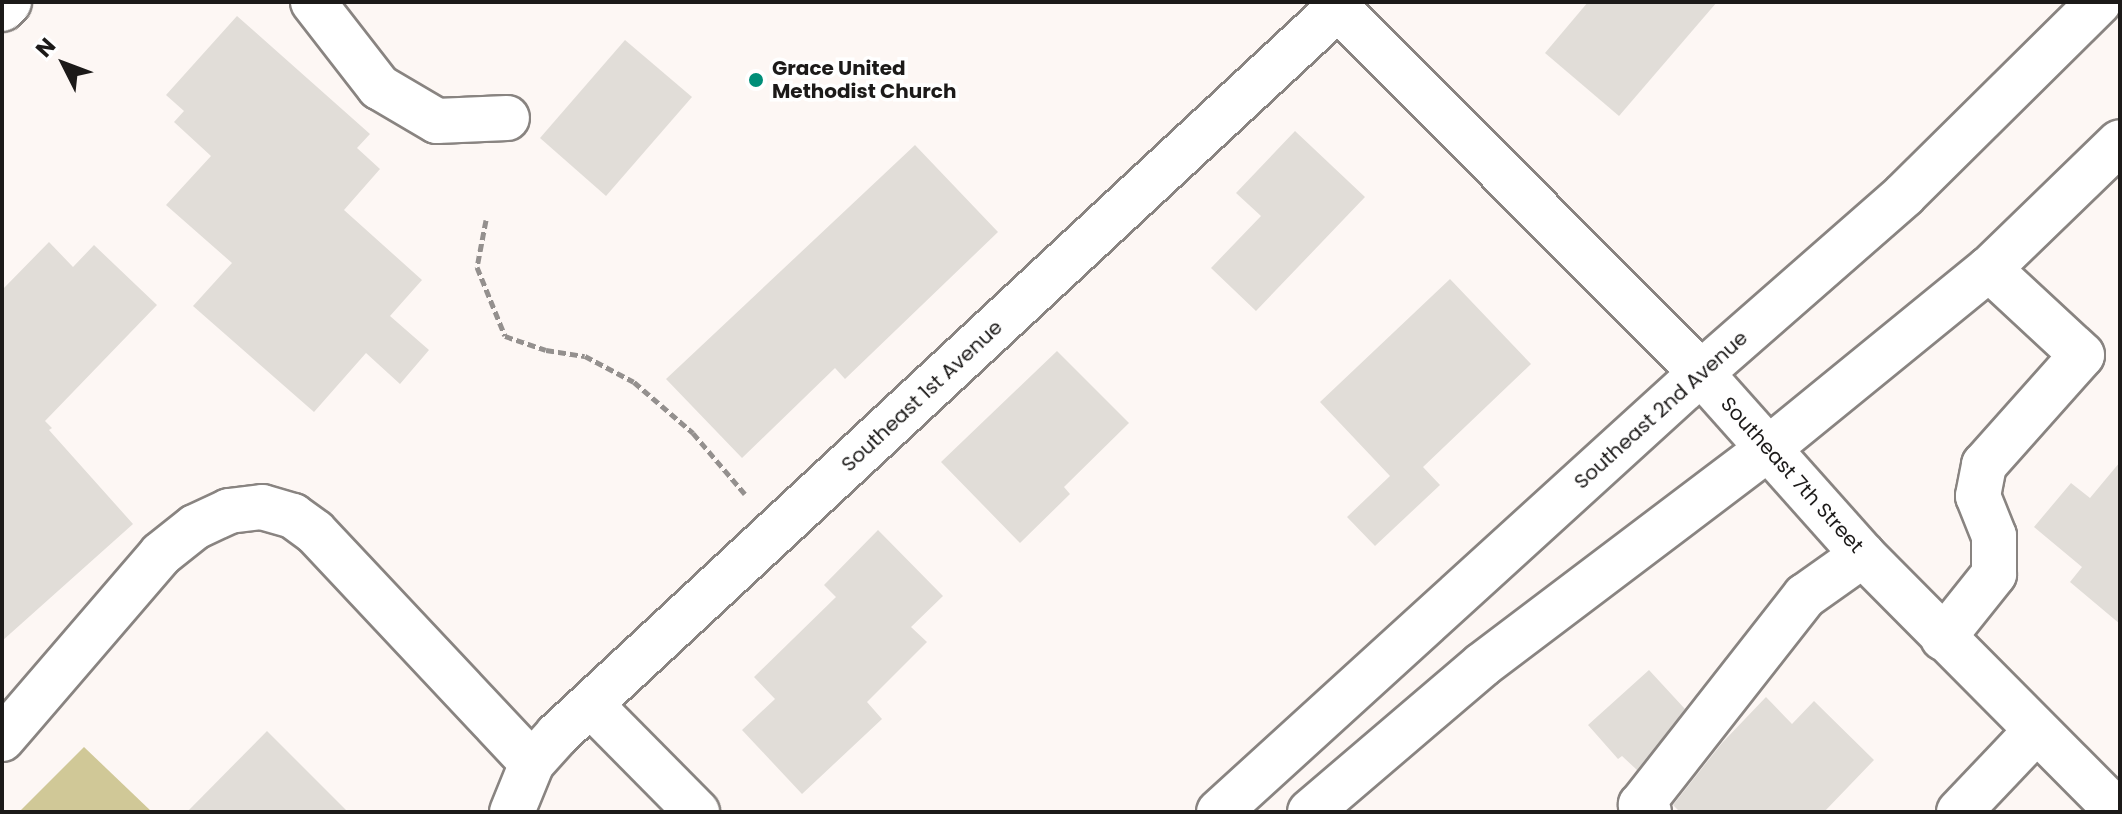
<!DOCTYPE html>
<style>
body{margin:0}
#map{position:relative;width:2122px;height:814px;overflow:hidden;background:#fdf7f4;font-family:Poppins,sans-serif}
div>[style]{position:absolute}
.green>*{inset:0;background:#d0c897}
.building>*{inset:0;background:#e1ddd8}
.path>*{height:5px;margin-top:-2.5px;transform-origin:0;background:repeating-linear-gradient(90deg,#94908e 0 8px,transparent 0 12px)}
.roads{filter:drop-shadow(2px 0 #898481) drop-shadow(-2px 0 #898481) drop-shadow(0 2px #898481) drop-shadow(0 -2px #898481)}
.minor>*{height:44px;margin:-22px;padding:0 22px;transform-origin:22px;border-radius:22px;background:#fff}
.major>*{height:44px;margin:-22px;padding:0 22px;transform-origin:22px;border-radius:22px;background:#fff}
.dots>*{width:22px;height:22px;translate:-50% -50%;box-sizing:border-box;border:4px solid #fff;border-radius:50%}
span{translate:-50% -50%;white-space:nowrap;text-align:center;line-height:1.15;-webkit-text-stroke:7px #fff;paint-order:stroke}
.poi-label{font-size:20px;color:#1c1a19;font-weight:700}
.left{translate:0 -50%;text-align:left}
.street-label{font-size:20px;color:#1c1a19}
.frame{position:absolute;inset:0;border:4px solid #1c1a19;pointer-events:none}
.north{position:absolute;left:24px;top:24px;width:80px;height:80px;-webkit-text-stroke:6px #fff;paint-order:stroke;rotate:312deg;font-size:22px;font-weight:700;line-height:32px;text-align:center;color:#1c1a19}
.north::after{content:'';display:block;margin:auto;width:28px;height:36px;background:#1c1a19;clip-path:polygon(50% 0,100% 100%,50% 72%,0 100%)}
</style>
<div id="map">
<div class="green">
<div style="clip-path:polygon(84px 747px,152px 812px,19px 812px)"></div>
</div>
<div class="building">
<div style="clip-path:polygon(1588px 2px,1717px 2px,1619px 116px,1545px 53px)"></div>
<div style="clip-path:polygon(237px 16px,370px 134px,357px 148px,380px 169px,344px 210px,422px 280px,390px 316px,429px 350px,400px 384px,366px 353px,314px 412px,193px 306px,232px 263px,166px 205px,211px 156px,174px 122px,184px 111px,166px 95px)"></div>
<div style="clip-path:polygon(625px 40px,692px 97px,606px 196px,540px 138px)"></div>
<div style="clip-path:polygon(1295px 131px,1365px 197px,1256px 311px,1211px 268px,1261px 216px,1236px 193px)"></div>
<div style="clip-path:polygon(915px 145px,998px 232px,845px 379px,835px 368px,742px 458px,666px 379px)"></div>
<div style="clip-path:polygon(49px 242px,73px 267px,94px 245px,157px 305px,45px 421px,52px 428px,49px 430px,133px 524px,2px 641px,2px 290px)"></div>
<div style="clip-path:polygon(1450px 279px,1531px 364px,1423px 467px,1440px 485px,1375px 546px,1347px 517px,1390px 476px,1320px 402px)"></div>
<div style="clip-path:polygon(1057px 351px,1129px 423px,1064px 487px,1070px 494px,1020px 543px,941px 462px)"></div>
<div style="clip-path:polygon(2120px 462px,2120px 624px,2070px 582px,2082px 567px,2034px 527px,2071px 483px,2090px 498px)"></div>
<div style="clip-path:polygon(878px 530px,943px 596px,911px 627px,927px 642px,867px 702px,882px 719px,802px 794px,742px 730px,775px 699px,754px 677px,836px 597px,824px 585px)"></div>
<div style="clip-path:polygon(1649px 670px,1685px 709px,1637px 770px,1622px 756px,1618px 759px,1588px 725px)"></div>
<div style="clip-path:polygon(1766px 697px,1792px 724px,1814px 701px,1874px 760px,1824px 812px,1680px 812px,1673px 805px,1722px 743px)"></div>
<div style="clip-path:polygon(267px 731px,348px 812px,187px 812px)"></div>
</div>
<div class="path">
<div style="left:486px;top:220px;width:48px;rotate:100.8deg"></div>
<div style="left:477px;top:267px;width:74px;rotate:67.9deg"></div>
<div style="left:505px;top:336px;width:43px;rotate:18.9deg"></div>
<div style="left:546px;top:350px;width:39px;rotate:9deg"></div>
<div style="left:585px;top:356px;width:55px;rotate:28deg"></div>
<div style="left:634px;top:382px;width:78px;rotate:40.8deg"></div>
<div style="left:693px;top:433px;width:80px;rotate:49.6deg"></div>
</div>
<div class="roads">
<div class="minor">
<div style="left:313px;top:2px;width:108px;rotate:52.2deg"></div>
<div style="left:379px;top:87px;width:67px;rotate:30.4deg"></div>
<div style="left:437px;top:121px;width:70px;rotate:-2.5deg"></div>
<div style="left:1332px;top:2px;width:523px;rotate:45.15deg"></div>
<div style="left:1701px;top:373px;width:244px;rotate:48.3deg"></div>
<div style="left:1863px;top:555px;width:362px;rotate:45.2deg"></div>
<div style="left:1943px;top:638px;width:82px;rotate:-51.4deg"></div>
<div style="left:1994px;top:574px;width:38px;rotate:-90deg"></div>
<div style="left:1994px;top:536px;width:43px;rotate:-111.8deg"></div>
<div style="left:1978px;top:496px;width:32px;rotate:-79deg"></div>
<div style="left:1984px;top:465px;width:147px;rotate:-48.3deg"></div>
<div style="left:2082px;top:355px;width:127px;rotate:-137.2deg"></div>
<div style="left:591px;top:705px;width:151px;rotate:45.3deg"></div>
<div style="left:2px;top:739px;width:244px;rotate:-49.3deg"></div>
<div style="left:161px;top:554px;width:43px;rotate:-38.5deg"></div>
<div style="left:195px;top:527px;width:38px;rotate:-25deg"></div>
<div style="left:229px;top:511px;width:33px;rotate:-7deg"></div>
<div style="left:262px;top:507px;width:32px;rotate:16deg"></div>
<div style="left:293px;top:516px;width:27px;rotate:36deg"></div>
<div style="left:315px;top:532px;width:317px;rotate:46.8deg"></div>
<div style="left:512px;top:812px;width:53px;rotate:-67.8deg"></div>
<div style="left:532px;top:763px;width:38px;rotate:-48deg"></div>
<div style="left:557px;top:735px;width:1067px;rotate:-42.95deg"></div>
<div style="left:1219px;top:812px;width:652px;rotate:-42.33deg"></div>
<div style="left:1701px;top:373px;width:270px;rotate:-41.2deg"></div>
<div style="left:1904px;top:195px;width:274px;rotate:-44.7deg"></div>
<div style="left:1310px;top:812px;width:226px;rotate:-40.5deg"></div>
<div style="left:1482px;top:665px;width:358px;rotate:-37.1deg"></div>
<div style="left:1768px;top:449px;width:285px;rotate:-39.2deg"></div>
<div style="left:1989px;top:269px;width:182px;rotate:-44.1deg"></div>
<div style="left:1649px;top:812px;width:11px;rotate:-139deg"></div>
<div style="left:1641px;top:805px;width:266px;rotate:-51.9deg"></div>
<div style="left:1805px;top:596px;width:71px;rotate:-35.3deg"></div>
<div style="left:1959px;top:812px;width:112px;rotate:-46.5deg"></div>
</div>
<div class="major">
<div style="left:2px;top:9px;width:10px;rotate:-45deg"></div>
</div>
</div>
<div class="dots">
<div style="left:756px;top:80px;background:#008e78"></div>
</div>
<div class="poi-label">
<span class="left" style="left:772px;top:80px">Grace United<br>Methodist Church</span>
</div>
<div class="street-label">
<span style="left:922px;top:396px;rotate:-43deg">Southeast 1st Avenue</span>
<span style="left:1661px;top:410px;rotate:-42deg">Southeast 2nd Avenue</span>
<span style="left:1792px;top:475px;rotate:48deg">Southeast 7th Street</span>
</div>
<div class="frame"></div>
<div class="north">N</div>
</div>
